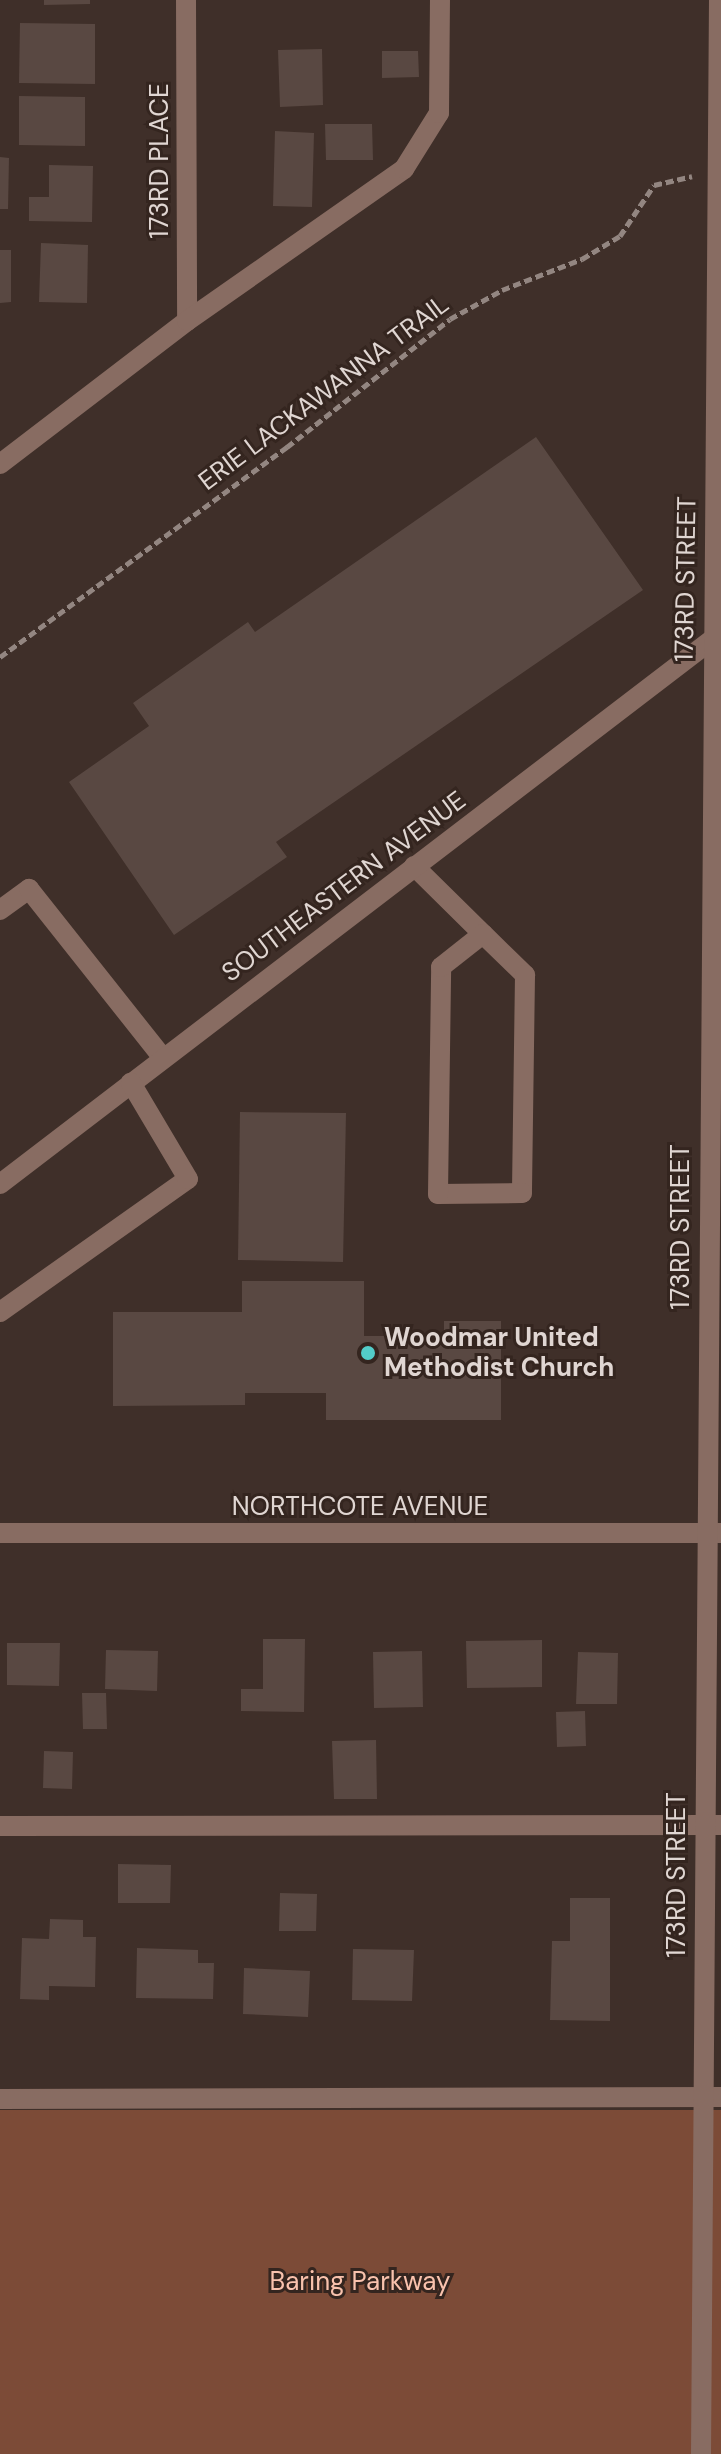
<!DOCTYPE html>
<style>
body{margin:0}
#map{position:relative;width:721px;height:2454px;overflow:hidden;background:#3f2f29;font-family:"DM Sans",sans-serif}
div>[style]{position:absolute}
.green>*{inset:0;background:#7c4b37}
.building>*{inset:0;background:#594842}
.path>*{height:5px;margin-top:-2.5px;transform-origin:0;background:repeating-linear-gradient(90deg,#938681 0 8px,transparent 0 12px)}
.minor>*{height:20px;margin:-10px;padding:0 10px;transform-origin:10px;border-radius:10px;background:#886c62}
.dots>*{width:22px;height:22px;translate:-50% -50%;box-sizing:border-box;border:4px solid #34251f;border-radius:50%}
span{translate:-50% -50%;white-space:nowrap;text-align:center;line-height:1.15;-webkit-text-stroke:6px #34251f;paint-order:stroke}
.street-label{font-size:26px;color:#e0d6d2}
.poi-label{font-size:26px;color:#e0d6d2;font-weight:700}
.left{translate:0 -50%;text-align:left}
.park-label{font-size:26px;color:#f9c2ad}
</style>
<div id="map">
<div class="green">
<div style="clip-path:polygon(0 2110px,721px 2110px,721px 2454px,0 2454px)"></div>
</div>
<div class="building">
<div style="clip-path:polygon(44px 0,90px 0,90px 4px,44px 5px)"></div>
<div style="clip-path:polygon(20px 23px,95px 24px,95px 84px,19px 83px)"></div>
<div style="clip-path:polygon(322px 49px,323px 105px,280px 107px,278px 50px)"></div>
<div style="clip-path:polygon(382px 51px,418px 51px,419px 77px,382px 78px)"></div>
<div style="clip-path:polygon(19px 96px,85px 97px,85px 146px,19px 145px)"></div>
<div style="clip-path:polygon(325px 124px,372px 124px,373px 160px,326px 160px)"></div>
<div style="clip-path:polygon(275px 131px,314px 133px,312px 207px,273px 206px)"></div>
<div style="clip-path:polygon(0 157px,9px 158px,8px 209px,0 209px)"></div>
<div style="clip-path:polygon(49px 165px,93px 166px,92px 222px,29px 221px,29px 197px,49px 197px)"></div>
<div style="clip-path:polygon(41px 243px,88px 245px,87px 303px,39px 302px)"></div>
<div style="clip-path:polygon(0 250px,11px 250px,11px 302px,0 303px)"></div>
<div style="clip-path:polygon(536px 437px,643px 590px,276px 842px,287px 857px,174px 935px,69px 782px,149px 726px,133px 703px,248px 622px,255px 632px)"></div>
<div style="clip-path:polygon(240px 1112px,346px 1113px,343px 1262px,238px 1260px)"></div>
<div style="clip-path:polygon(242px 1281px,364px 1281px,364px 1336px,444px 1336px,444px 1321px,501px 1321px,501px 1420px,326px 1420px,326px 1393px,245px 1393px,245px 1405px,113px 1406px,113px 1312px,242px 1312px)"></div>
<div style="clip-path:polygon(263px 1639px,305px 1639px,304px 1712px,241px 1711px,241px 1689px,263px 1689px)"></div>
<div style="clip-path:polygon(542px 1640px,542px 1687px,467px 1688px,466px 1641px)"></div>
<div style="clip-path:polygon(7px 1643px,60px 1643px,59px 1686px,7px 1685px)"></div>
<div style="clip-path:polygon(106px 1650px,158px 1651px,157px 1691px,105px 1689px)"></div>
<div style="clip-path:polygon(422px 1651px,423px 1707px,374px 1708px,373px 1652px)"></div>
<div style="clip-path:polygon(578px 1652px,618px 1653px,617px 1704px,576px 1704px)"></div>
<div style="clip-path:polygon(82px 1693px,106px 1693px,107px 1729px,83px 1729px)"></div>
<div style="clip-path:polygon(585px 1711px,586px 1746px,557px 1747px,556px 1712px)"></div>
<div style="clip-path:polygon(376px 1740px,377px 1799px,334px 1799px,332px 1741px)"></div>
<div style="clip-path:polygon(44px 1751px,73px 1752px,72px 1789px,43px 1788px)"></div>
<div style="clip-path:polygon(118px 1864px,171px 1865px,170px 1903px,118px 1903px)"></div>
<div style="clip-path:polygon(280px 1893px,317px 1894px,316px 1931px,279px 1931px)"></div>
<div style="clip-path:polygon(570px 1898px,610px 1898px,610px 2021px,550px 2020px,552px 1941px,570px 1941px)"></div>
<div style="clip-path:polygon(50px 1919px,83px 1920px,83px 1937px,96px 1937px,95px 1987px,49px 1986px,49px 2000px,20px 1999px,22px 1938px,49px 1939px)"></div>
<div style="clip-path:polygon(137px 1948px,198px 1950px,198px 1963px,214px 1963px,213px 1999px,136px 1998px)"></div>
<div style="clip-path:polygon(353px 1949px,414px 1950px,412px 2001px,352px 2000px)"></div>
<div style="clip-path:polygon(244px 1968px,310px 1971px,308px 2017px,243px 2014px)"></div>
</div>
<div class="path">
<div style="left:0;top:657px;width:356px;rotate:-36.2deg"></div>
<div style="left:287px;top:447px;width:207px;rotate:-38.1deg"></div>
<div style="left:450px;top:319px;width:60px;rotate:-29.1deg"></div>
<div style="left:502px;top:290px;width:86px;rotate:-21.2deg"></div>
<div style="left:582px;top:259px;width:44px;rotate:-31.2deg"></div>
<div style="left:620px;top:236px;width:61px;rotate:-56.3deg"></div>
<div style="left:654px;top:185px;width:39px;rotate:-13deg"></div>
</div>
<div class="minor">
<div style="left:186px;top:0;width:321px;rotate:89.8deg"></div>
<div style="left:0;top:464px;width:235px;rotate:-37.4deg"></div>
<div style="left:187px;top:321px;width:265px;rotate:-35deg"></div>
<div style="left:404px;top:169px;width:66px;rotate:-58deg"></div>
<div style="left:439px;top:113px;width:113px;rotate:-89.5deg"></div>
<div style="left:414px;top:866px;width:97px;rotate:44.6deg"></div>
<div style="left:483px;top:934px;width:59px;rotate:44.3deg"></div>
<div style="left:525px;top:975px;width:218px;rotate:90.8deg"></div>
<div style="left:522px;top:1193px;width:84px;rotate:179.3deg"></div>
<div style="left:438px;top:1194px;width:227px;rotate:-89.2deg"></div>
<div style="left:441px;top:967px;width:53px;rotate:-38.2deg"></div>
<div style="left:0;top:910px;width:36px;rotate:-36deg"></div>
<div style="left:29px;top:889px;width:216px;rotate:51.6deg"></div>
<div style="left:0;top:1184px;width:904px;rotate:-37.4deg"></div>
<div style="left:0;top:1312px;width:230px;rotate:-35.3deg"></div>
<div style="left:188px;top:1179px;width:112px;rotate:-120.7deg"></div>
<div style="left:0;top:1533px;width:721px"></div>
<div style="left:0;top:1826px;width:721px;rotate:-0.08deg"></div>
<div style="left:0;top:2099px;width:721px;rotate:-0.16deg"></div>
<div style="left:701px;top:2454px;width:2454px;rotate:-89.58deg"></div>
</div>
<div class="dots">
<div style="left:368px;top:1353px;background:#53cdc9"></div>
</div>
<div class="street-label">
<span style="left:160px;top:161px;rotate:-90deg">173RD PLACE</span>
<span style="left:324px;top:393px;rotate:-37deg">ERIE LACKAWANNA TRAIL</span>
<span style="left:686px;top:579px;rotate:-89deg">173RD STREET</span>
<span style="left:344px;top:887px;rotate:-37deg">SOUTHEASTERN AVENUE</span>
<span style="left:681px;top:1227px;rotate:-90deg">173RD STREET</span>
<span style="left:360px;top:1507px">NORTHCOTE AVENUE</span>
<span style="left:677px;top:1875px;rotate:-90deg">173RD STREET</span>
</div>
<div class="poi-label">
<span class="left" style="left:384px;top:1353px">Woodmar United<br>Methodist Church</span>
</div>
<div class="park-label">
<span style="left:360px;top:2282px">Baring Parkway</span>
</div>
</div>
